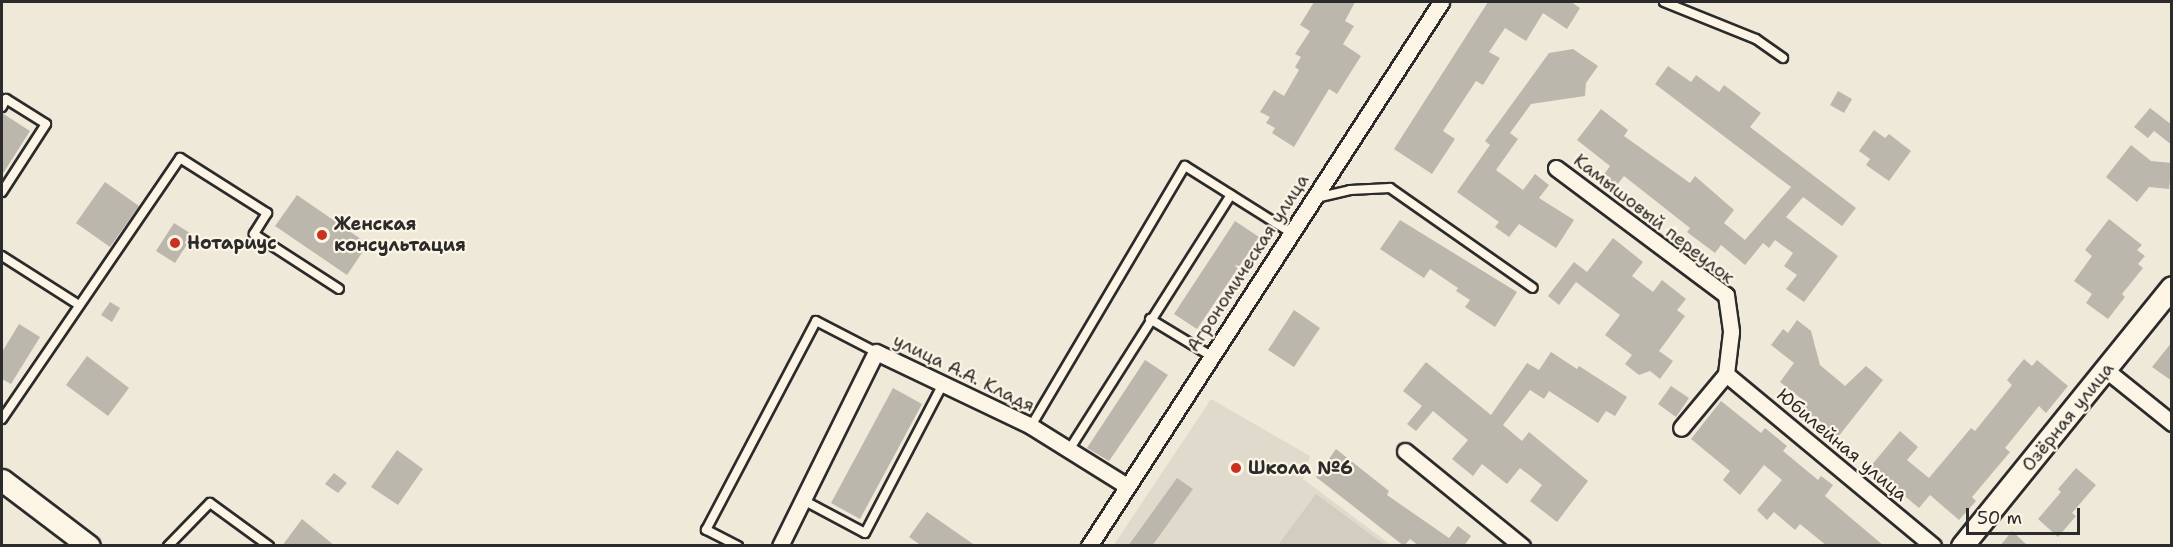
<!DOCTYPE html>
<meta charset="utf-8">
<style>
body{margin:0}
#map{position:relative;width:2173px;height:547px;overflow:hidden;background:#efe9da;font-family:"Shantell Sans",sans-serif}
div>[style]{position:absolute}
.built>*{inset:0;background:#e0dacc}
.green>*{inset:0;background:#d2cdc0}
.building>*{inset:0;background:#bcb7ac}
.roads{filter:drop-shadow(2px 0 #2b2b2b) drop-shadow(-2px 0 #2b2b2b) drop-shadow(0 2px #2b2b2b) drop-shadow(0 -2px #2b2b2b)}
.lane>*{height:8px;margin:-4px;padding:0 4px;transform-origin:4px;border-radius:4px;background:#fcf5e5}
.street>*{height:15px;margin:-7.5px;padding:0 7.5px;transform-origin:7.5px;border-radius:7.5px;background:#fcf5e5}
.secondary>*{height:21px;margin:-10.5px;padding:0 10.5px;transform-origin:10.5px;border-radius:10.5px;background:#fcf5e5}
.dots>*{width:16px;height:16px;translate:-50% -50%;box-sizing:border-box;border:3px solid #fcf5e5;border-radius:50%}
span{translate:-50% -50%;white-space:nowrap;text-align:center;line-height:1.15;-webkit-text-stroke:4.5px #fcf5e5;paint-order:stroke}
.street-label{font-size:18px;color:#2b2b2b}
.poi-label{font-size:18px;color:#2b2b2b;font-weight:700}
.left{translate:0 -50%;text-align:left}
.frame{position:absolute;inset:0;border:3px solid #2b2b2b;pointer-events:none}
.scale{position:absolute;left:1966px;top:508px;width:114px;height:27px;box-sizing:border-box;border:3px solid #2b2b2b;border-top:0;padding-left:8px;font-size:18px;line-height:21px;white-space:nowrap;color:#2b2b2b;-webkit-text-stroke:4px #fcf5e5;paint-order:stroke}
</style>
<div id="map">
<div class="built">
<div style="clip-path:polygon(1211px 399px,1310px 456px,1303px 479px,1391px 545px,1113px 546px)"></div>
</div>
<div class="green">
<div style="clip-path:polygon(1316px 494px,1385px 545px,1278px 545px)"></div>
</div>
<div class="building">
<div style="clip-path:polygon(1314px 2px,1355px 2px,1345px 21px,1354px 26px,1343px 44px,1361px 56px,1337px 94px,1329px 89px,1294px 147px,1272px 133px,1275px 128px,1266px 123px,1270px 117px,1260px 112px,1274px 90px,1284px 96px,1299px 70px,1295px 67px,1301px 57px,1295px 54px,1310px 31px,1300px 25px)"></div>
<div style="clip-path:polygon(1488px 2px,1571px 2px,1580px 8px,1567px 29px,1543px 13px,1526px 41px,1505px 28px,1489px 52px,1500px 58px,1483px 85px,1476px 81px,1443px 131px,1455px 139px,1432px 174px,1394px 149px)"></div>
<div style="clip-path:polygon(1573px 49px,1598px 66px,1586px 83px,1585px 96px,1531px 104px,1510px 133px,1518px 139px,1496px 170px,1523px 190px,1535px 174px,1549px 185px,1539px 198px,1574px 220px,1556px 248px,1519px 224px,1509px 237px,1495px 227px,1499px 222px,1457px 192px,1490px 145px,1485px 141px,1549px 53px)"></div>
<div style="clip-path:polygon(1668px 66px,1691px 82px,1696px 75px,1719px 92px,1724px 85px,1761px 113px,1750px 127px,1856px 208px,1842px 226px,1803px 197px,1786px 217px,1838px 256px,1804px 302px,1786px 289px,1797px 275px,1784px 266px,1793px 253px,1775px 240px,1769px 248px,1763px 243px,1745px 265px,1721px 245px,1715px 253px,1687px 232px,1690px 228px,1624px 176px,1613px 190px,1600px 180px,1610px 166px,1577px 140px,1601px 109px,1628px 130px,1624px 136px,1690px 183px,1695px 176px,1734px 210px,1724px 223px,1745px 240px,1791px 187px,1655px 84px)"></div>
<div style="clip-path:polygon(1838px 91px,1852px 99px,1844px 113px,1830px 105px)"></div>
<div style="clip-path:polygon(2150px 108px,2172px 125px,2172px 145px,2154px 131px,2148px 138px,2134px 127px)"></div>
<div style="clip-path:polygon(2px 113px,30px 131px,2px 175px)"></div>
<div style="clip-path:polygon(1874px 130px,1885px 138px,1889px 134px,1911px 151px,1889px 181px,1866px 165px,1870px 159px,1859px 151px)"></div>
<div style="clip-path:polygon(2131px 145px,2151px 161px,2172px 163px,2169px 189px,2149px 187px,2137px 202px,2106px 177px)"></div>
<div style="clip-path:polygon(105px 182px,139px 206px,110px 247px,76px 223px)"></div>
<div style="clip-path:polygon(297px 195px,368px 244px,347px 275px,275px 226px)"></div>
<div style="clip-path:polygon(2109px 219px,2142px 245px,2137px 250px,2145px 256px,2138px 264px,2143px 268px,2122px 294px,2125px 297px,2108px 319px,2086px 303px,2092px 294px,2074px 281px,2092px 256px,2085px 250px)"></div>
<div style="clip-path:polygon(1400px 220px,1517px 292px,1495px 327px,1465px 307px,1470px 300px,1456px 291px,1458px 288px,1430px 269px,1424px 278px,1380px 249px)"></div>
<div style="clip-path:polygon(1235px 221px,1259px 237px,1197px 329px,1174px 314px)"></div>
<div style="clip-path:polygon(174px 223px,193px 235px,175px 263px,156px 251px)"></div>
<div style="clip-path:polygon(1613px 238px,1643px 262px,1632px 276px,1653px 292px,1662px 280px,1686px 299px,1677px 310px,1685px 316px,1659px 351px,1673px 361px,1660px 379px,1650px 371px,1639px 375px,1625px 364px,1632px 355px,1605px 335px,1620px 315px,1576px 282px,1559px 305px,1548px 296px,1574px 262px,1587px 272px)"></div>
<div style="clip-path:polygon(110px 302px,120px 308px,112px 322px,101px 315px)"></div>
<div style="clip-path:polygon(1294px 310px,1320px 328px,1294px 367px,1268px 350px)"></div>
<div style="clip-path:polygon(1797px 320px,1811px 331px,1820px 365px,1845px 386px,1866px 366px,1883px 380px,1838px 437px,1809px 413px,1805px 418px,1795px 409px,1803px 400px,1780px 382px,1794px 363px,1771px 345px,1783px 329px,1788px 333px)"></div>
<div style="clip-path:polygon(19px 324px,40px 337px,11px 384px,2px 379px,2px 352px)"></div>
<div style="clip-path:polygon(2172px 342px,2172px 381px,2152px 367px)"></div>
<div style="clip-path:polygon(1551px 352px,1577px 369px,1579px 366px,1627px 397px,1615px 416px,1606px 411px,1598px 423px,1549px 391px,1544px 399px,1530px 390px,1503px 425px,1522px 441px,1529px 432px,1588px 481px,1557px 522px,1530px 501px,1542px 485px,1520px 468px,1507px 484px,1482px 464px,1473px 476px,1452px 459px,1468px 440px,1433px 411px,1416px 431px,1407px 424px,1422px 406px,1403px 391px,1426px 362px,1491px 415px,1527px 363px,1539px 370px)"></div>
<div style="clip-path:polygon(87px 356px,129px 388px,108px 416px,66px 385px)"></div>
<div style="clip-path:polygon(2024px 359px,2032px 366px,2037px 360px,2068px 386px,2046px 413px,2039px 406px,2005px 448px,2010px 452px,1972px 497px,1976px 501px,1959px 520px,1930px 495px,1919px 508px,1870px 467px,1900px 431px,1918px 447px,1907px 460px,1929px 478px,1971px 428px,1975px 431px,2012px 385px,2007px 380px)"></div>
<div style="clip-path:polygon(1145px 360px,1168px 375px,1109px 461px,1087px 448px)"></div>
<div style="clip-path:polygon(1671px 386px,1689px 398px,1676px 417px,1658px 404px)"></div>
<div style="clip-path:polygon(893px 388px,922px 404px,860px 519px,831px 503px)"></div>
<div style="clip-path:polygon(1721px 401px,1761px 433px,1765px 428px,1787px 446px,1783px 451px,1818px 480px,1821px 476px,1833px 485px,1825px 496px,1884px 546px,1827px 546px,1800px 524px,1795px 530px,1774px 512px,1767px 520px,1757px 510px,1782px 480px,1764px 465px,1740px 495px,1723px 480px,1730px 471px,1691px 439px)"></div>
<div style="clip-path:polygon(1336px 449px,1389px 491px,1387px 495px,1449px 538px,1458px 526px,1471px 536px,1464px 546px,1419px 546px,1410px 539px,1404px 546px,1316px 477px)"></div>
<div style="clip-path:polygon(397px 450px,423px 469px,398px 505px,371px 487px)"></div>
<div style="clip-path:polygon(2076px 468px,2096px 485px,2072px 513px,2076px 516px,2058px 537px,2038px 519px,2061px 492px,2058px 489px)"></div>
<div style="clip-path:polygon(334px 473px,347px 483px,338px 493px,325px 484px)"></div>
<div style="clip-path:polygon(1177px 478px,1193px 489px,1152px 546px,1128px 546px)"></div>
<div style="clip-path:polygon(927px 512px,976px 546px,922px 546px,909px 537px)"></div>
<div style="clip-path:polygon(302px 519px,335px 546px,282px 546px)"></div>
<div style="clip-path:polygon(2012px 531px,2028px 546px,2000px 546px)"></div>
</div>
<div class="roads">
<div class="lane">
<div style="left:1664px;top:2px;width:99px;rotate:21.9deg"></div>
<div style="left:1756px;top:39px;width:33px;rotate:35deg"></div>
<div style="left:2px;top:107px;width:9px;rotate:-63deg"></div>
<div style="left:6px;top:99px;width:47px;rotate:32deg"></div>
<div style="left:46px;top:124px;width:81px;rotate:122.9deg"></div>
<div style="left:1316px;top:198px;width:35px;rotate:-13deg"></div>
<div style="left:1350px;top:190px;width:40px;rotate:-2.9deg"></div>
<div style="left:1390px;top:188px;width:174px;rotate:35deg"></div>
<div style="left:2px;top:256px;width:91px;rotate:32.5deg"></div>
<div style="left:1150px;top:319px;width:71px;rotate:31.2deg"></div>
<div style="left:2px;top:419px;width:316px;rotate:-55.7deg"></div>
<div style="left:180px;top:158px;width:103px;rotate:32.3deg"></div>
<div style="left:267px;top:213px;width:25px;rotate:122deg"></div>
<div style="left:254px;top:234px;width:101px;rotate:32.9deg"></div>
<div style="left:1031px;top:426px;width:302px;rotate:-59.4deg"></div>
<div style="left:1185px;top:166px;width:124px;rotate:32.2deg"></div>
<div style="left:1069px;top:450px;width:302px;rotate:-57.6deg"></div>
<div style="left:803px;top:500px;width:70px;rotate:28deg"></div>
<div style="left:865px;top:533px;width:168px;rotate:-62.4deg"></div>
<div style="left:168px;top:546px;width:60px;rotate:-45.7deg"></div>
<div style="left:210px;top:503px;width:73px;rotate:36.1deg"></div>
<div style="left:738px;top:546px;width:36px;rotate:-153deg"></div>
<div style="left:706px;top:530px;width:236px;rotate:-62.2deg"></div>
<div style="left:816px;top:321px;width:68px;rotate:27.3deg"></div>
</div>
<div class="street">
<div style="left:1556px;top:168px;width:212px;rotate:36.8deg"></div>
<div style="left:1726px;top:295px;width:37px;rotate:82deg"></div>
<div style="left:1731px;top:332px;width:42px;rotate:96.8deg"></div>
<div style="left:1726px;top:374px;width:70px;rotate:129.8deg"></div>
<div style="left:2106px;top:370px;width:85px;rotate:38.8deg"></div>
<div style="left:1726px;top:374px;width:269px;rotate:39.7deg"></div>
<div style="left:1405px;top:451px;width:151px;rotate:39.1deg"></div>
<div style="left:780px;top:546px;width:216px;rotate:-63.7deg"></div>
<div style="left:876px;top:352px;width:172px;rotate:25.5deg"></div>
<div style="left:1031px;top:426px;width:113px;rotate:32deg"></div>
<div style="left:1089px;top:546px;width:648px;rotate:-57.09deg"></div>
</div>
<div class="secondary">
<div style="left:2px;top:480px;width:109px;rotate:37.2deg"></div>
<div style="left:1962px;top:546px;width:333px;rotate:-51deg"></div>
</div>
</div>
<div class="dots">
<div style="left:322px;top:235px;background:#c8321e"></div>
<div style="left:175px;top:243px;background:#c8321e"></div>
<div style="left:1236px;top:468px;background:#c8321e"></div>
</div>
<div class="street-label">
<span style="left:1654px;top:219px;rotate:38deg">Камышовый переулок</span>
<span style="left:1248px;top:263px;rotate:-57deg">Агрономическая улица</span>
<span style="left:964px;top:373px;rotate:26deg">улица А.А. Кладя</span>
<span style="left:2068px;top:417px;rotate:-51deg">Озёрная улица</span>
<span style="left:1842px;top:445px;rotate:40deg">Юбилейная улица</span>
</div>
<div class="poi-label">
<span class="left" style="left:334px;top:235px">Женская<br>консультация</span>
<span class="left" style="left:187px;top:243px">Нотариус</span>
<span class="left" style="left:1248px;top:468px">Школа №6</span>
</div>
<div class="frame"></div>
<div class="scale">50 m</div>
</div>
